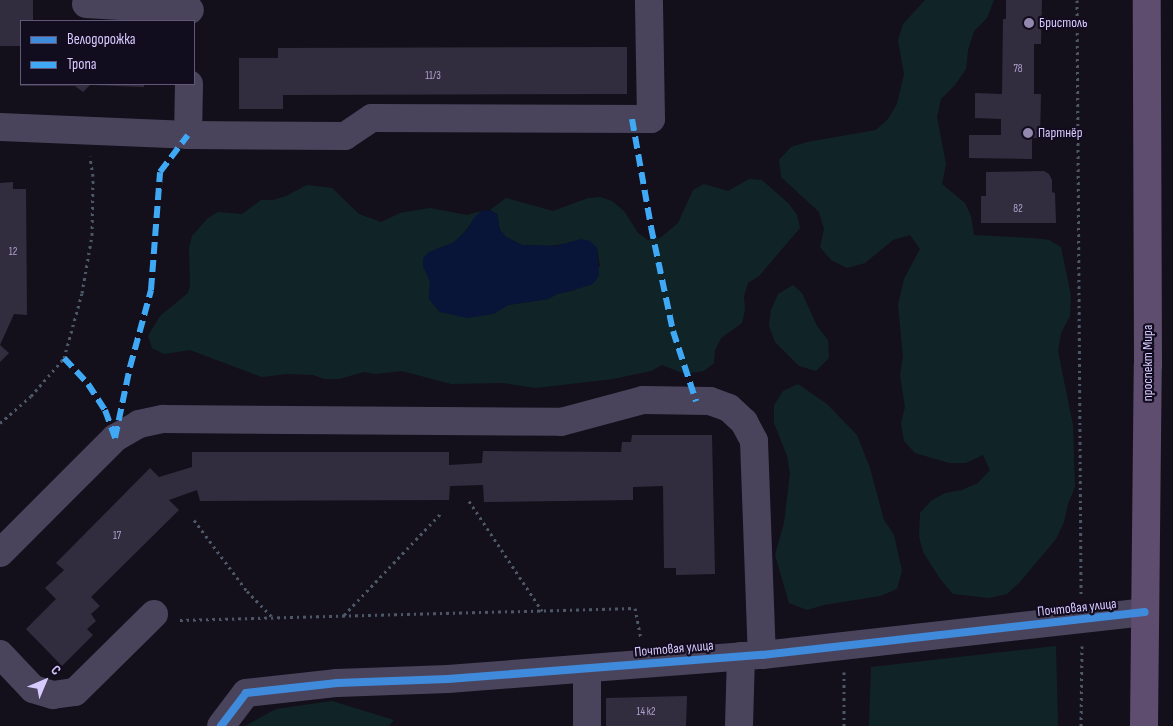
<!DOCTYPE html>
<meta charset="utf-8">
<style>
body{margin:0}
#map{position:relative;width:1173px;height:726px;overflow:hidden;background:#13101b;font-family:"Sofia Sans Condensed",sans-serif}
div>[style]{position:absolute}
.green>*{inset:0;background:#102427}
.water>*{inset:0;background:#091439}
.building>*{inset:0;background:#322d3e}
.path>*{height:3px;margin-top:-1.5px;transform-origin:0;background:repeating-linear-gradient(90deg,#4c5868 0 2.5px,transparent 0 6.5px)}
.minor>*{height:28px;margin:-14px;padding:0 14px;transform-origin:14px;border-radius:14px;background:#49445c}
.major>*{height:28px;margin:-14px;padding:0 14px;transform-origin:14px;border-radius:14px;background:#5e4d6e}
.quiet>*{height:6px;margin-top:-3px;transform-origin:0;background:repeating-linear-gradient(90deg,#3fa9f5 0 12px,transparent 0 18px)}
.cycleway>*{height:8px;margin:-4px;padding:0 4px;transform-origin:4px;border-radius:4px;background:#408adc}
.dots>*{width:14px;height:14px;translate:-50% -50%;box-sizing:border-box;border:2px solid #120c1f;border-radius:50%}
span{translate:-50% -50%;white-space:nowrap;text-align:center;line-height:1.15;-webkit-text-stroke:4.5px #120c1f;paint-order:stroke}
.number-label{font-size:11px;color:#aea3cf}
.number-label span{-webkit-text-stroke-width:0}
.poi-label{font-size:14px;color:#d7caff}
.left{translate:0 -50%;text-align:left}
.street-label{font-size:14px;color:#d7caff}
.legend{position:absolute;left:20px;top:20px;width:175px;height:65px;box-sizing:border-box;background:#120c1f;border:1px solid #615879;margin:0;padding:6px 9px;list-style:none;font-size:15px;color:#d7caff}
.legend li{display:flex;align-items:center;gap:10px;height:25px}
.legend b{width:25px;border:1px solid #615879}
.north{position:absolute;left:20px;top:656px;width:50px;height:50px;-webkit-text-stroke:4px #120c1f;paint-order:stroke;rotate:45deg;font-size:14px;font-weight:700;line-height:20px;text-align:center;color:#d7caff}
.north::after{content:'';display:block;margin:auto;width:18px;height:22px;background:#d7caff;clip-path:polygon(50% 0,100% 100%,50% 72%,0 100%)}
</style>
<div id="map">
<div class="green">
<div style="clip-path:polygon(925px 0,994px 0,987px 18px,974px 31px,968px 50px,966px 69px,955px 85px,941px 99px,937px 117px,946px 164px,942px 184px,965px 203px,971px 216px,974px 235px,1033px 238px,1049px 240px,1061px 247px,1071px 296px,1070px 316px,1061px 333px,1058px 351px,1073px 425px,1075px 487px,1068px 504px,1064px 522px,1056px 539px,1020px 582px,1007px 594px,989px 598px,953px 594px,941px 580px,923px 552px,919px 536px,920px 513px,931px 501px,945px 493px,962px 490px,978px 483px,990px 470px,983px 455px,966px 463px,949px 463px,915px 453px,904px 441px,901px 423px,905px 407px,900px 375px,903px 356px,898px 305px,904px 279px,920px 249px,910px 235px,893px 240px,865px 263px,847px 268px,831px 260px,820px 247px,824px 229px,819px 212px,781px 177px,779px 160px,791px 147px,807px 142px,876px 130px,888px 119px,897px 104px,904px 74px,898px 40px,903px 24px)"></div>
<div style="clip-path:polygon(749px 179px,762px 180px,789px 204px,797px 215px,800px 228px,759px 276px,748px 283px,744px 296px,745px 310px,742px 323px,721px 338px,715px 350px,714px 363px,704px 371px,685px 374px,662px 365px,651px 371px,613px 379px,535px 388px,503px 383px,451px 384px,402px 371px,376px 374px,364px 372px,339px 379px,325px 379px,313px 375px,287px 374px,262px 377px,190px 350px,164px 354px,152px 348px,148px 336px,160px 316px,188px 293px,190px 285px,189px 248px,192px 236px,208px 218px,218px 212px,242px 214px,261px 200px,273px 200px,286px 196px,307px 185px,332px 188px,359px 214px,381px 222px,400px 213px,430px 208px,467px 215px,481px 211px,462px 235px,453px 243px,436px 249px,423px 266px,430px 281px,429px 299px,440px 312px,493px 314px,508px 305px,548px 299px,557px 294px,575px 290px,600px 266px,597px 248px,565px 244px,548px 246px,522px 245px,506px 237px,500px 230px,497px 214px,490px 210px,506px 198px,553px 211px,588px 198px,600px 197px,612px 201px,624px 211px,638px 233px,648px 240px,660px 238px,678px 223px,693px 190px,704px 184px,728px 191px)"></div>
<div style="clip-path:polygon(793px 285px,802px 293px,817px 326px,828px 340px,829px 358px,816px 371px,799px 366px,775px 342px,769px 326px,771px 310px,778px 294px)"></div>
<div style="clip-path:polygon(798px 384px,827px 404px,857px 435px,870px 468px,884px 520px,894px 535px,902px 571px,897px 589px,880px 596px,824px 605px,807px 610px,789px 603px,775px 555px,784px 523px,790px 473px,787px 456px,774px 423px,774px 405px,783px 391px)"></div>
<div style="clip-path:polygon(1056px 646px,1058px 726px,869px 726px,871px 667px)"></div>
<div style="clip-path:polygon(332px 701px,394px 720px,389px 726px,245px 726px,276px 709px)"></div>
</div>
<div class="water">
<div style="clip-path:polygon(490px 210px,497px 214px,500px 230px,506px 237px,522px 245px,556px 246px,581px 239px,590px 241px,597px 248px,599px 276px,593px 284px,584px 287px,557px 294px,548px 299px,508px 305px,493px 314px,467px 318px,440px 312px,429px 299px,430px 281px,423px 266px,423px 258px,429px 252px,453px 243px,469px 228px,473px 219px,481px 211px)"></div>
</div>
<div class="building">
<div style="clip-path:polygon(0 0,33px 0,33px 21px,21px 21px,21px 46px,0 46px)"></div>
<div style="clip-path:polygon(1006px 0,1042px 0,1041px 44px,1034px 44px,1034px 94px,1041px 94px,1040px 138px,1032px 138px,1032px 159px,969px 158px,969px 135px,1001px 135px,1001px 119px,975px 118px,975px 93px,1002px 94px,1003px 19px,1006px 19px)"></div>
<div style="clip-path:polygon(627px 47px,627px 94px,283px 95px,283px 109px,239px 109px,239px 58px,278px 58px,278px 48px)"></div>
<div style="clip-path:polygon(20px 84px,91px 84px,83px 92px,75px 86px,20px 86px)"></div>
<div style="clip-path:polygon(92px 84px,144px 84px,144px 87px,92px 85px)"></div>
<div style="clip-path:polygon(986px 172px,1044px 171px,1049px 174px,1052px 180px,1052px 192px,1055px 193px,1056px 223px,981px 223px,981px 196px,986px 196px)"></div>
<div style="clip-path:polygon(13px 182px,13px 189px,26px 189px,27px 315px,14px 314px,0 345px,9px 353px,0 362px,0 183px)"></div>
<div style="clip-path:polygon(632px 435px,712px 435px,715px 574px,676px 575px,676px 568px,664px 568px,663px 486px,633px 487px,633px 500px,484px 502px,483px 485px,450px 486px,449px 500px,200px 501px,197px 490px,169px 500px,179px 510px,91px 597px,100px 606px,91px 614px,96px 621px,87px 629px,93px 635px,62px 666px,26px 629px,56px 599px,45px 588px,64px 570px,56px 563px,150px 468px,159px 477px,192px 467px,192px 452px,449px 452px,449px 465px,482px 463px,483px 451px,621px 452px,622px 442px,631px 442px)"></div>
<div style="clip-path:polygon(687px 696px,686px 726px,606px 726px,606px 698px)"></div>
</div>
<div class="path">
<div style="left:1077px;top:0;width:594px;rotate:89.61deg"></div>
<div style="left:0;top:423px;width:41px;rotate:-41.1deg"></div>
<div style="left:31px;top:396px;width:50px;rotate:-49deg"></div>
<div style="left:64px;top:358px;width:67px;rotate:-74.5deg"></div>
<div style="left:82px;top:293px;width:59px;rotate:-80.2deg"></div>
<div style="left:92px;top:235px;width:59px;rotate:-89deg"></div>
<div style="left:93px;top:176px;width:20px;rotate:-99deg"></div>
<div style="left:469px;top:501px;width:132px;rotate:56.4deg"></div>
<div style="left:194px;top:520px;width:89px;rotate:53.3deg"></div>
<div style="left:247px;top:591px;width:36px;rotate:46deg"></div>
<div style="left:344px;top:615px;width:141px;rotate:-46.4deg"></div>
<div style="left:180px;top:620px;width:455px;rotate:-1.5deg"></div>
<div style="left:635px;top:608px;width:31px;rotate:79deg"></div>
<div style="left:844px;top:726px;width:54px;rotate:-90deg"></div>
<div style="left:1081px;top:726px;width:80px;rotate:-89.3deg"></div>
</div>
<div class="minor">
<div style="left:86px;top:4px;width:104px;rotate:3.3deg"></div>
<div style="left:189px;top:84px;width:51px;rotate:91.1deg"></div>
<div style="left:188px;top:135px;width:157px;rotate:0.4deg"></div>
<div style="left:345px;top:136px;width:32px;rotate:-34deg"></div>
<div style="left:372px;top:118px;width:279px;rotate:0.2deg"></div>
<div style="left:651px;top:119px;width:119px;rotate:-91deg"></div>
<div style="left:0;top:127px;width:188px;rotate:2.4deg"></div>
<div style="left:0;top:553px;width:163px;rotate:-45deg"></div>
<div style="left:115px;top:438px;width:28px;rotate:-30deg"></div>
<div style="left:139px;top:424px;width:25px;rotate:-12deg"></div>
<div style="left:163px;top:419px;width:398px;rotate:0.4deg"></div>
<div style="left:561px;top:422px;width:85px;rotate:-15deg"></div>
<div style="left:643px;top:400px;width:67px;rotate:0.9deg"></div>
<div style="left:710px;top:401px;width:20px;rotate:20deg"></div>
<div style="left:729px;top:408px;width:21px;rotate:43deg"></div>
<div style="left:744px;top:422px;width:21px;rotate:62deg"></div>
<div style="left:754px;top:441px;width:214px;rotate:87.9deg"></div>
<div style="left:0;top:654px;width:48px;rotate:46.7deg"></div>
<div style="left:33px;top:689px;width:21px;rotate:17deg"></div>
<div style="left:53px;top:695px;width:22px;rotate:-8deg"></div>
<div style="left:75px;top:692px;width:111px;rotate:-44.6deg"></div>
<div style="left:221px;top:726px;width:41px;rotate:-52.9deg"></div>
<div style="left:246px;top:693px;width:92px;rotate:-6.3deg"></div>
<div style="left:337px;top:683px;width:111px;rotate:-2.1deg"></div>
<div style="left:448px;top:679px;width:315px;rotate:-4.4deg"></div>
<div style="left:762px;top:655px;width:385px;rotate:-6.4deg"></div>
<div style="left:587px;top:726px;width:57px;rotate:-90deg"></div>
<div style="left:739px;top:726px;width:70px;rotate:-88.4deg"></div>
</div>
<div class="major">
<div style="left:1144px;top:726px;width:361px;rotate:-89.4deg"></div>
<div style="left:1148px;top:365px;width:365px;rotate:-90.2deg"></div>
</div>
<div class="quiet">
<div style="left:632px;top:119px;width:110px;rotate:80deg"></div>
<div style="left:651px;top:227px;width:106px;rotate:78.1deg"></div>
<div style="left:673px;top:331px;width:74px;rotate:71.8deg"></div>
<div style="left:64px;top:358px;width:35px;rotate:47deg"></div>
<div style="left:88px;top:384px;width:31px;rotate:57deg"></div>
<div style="left:105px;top:410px;width:30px;rotate:70deg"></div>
<div style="left:115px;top:438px;width:73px;rotate:-78.1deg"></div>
<div style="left:130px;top:367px;width:80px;rotate:-74.7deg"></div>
<div style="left:151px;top:290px;width:118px;rotate:-85.6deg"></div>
<div style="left:160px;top:172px;width:46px;rotate:-52.9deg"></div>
</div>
<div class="cycleway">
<div style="left:221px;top:726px;width:41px;rotate:-52.9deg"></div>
<div style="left:246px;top:693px;width:92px;rotate:-6.3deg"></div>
<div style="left:337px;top:683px;width:111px;rotate:-2.1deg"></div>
<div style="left:448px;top:679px;width:315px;rotate:-4.4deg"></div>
<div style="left:762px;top:655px;width:385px;rotate:-6.4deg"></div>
</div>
<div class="dots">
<div style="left:1029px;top:23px;background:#9289af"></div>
<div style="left:1028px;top:133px;background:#9289af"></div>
</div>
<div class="number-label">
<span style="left:1018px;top:69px">78</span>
<span style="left:433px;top:76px">11/3</span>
<span style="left:1018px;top:209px">82</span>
<span style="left:13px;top:252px">12</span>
<span style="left:117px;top:536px">17</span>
<span style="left:646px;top:712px">14 к2</span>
</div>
<div class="poi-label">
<span class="left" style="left:1039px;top:23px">Бристоль</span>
<span class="left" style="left:1038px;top:133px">Партнёр</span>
</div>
<div class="street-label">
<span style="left:1148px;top:363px;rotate:-90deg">проспект Мира</span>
<span style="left:1077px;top:608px;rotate:-6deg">Почтовая улица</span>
<span style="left:674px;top:649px;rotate:-5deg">Почтовая улица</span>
</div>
<ul class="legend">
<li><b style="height:6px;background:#408adc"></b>Велодорожка</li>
<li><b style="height:6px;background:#3fa9f5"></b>Тропа</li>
</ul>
<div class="north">С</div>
</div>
